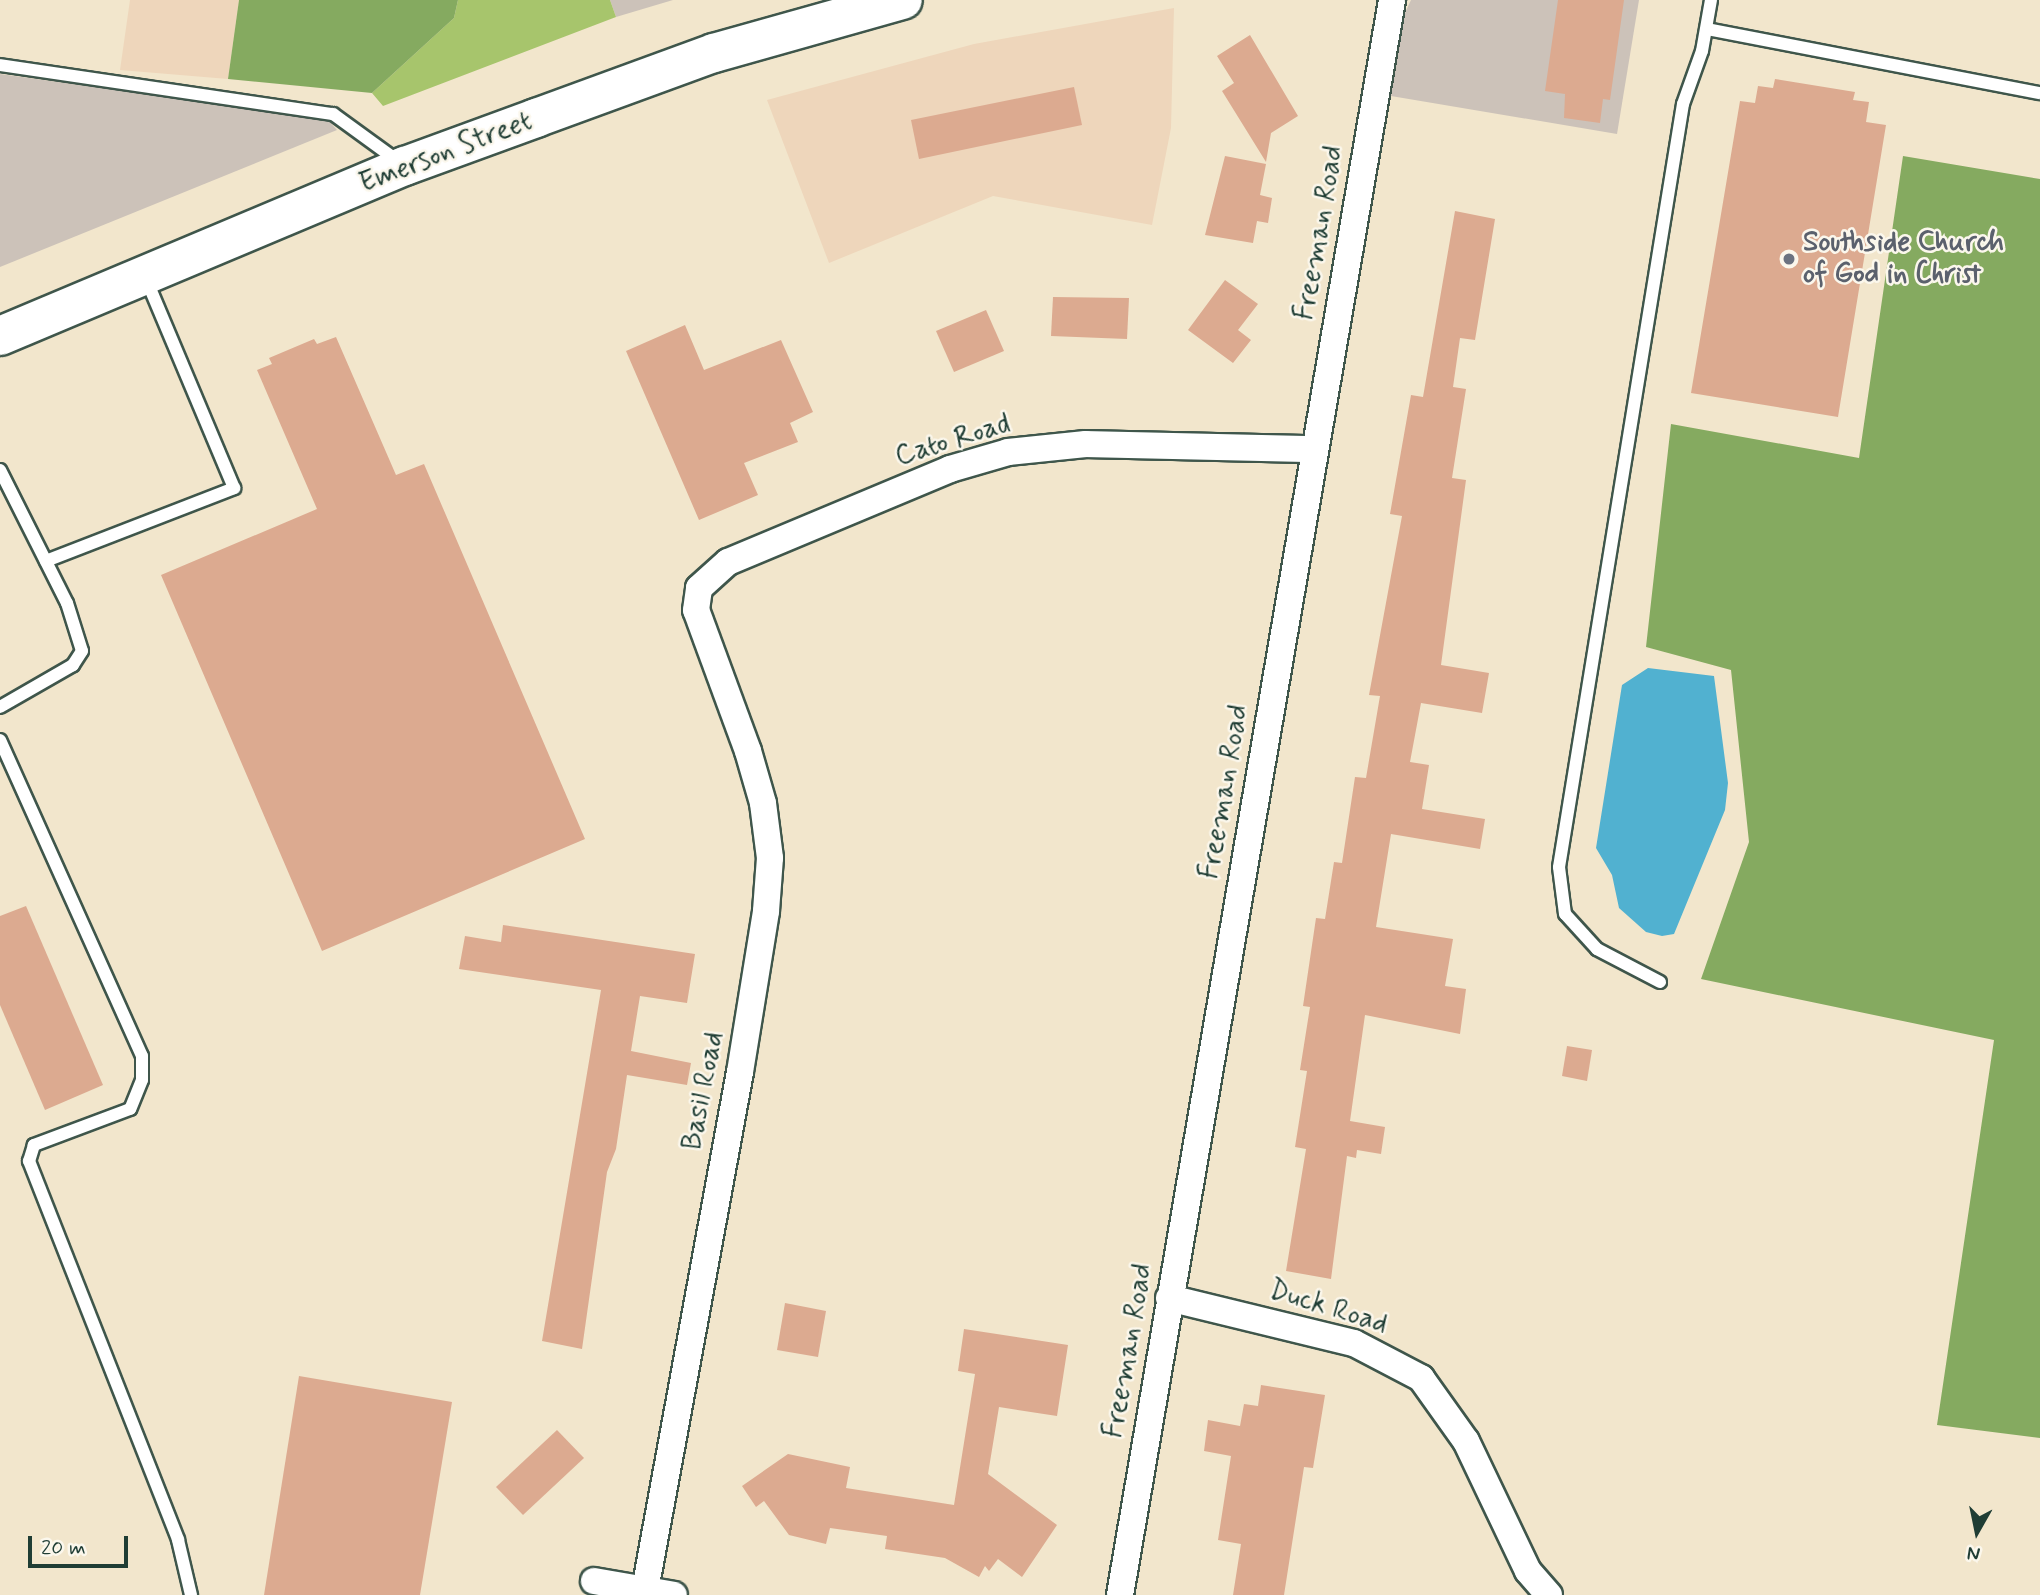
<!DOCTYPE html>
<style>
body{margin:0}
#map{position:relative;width:2040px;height:1595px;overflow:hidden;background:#f2e6cc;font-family:Mynerve,sans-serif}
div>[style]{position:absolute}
.built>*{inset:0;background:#eed6bb}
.industrial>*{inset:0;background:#ccc2b9}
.green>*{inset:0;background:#a7c56c}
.forest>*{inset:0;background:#85aa60}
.water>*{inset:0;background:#51b1d0}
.building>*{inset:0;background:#dcaa90}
.roads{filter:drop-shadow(2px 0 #3f564b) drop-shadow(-2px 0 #3f564b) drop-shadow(0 2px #3f564b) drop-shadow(0 -2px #3f564b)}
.lane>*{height:12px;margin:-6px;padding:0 6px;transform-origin:6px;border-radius:6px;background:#fff}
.street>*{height:26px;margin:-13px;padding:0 13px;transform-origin:13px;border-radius:13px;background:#fff}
.primary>*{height:38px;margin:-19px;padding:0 19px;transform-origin:19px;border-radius:19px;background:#fff}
.dots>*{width:19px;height:19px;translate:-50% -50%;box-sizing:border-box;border:4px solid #fbf7ec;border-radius:50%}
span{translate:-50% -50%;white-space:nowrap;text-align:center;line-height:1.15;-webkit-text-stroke:5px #fbf7ec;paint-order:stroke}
.street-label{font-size:28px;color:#1f3d34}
.worship-label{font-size:28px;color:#5b616d;font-weight:700}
.left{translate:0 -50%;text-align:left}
.north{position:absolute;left:1942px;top:1497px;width:70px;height:70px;-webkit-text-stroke:5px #fbf7ec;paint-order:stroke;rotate:189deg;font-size:19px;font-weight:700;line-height:28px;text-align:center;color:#1f3d34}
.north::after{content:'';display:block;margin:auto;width:24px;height:32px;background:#1f3d34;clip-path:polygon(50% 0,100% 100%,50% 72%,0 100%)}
.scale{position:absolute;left:28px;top:1536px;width:100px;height:32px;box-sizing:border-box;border:4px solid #1f3d34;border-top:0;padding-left:9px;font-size:21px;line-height:24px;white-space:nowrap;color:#1f3d34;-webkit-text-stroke:5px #fbf7ec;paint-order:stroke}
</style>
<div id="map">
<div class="built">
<div style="clip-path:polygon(130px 0,239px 0,228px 79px,120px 70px)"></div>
<div style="clip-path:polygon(1174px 8px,1171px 128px,1152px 225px,993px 196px,829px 263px,767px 100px,974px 44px)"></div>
</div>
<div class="industrial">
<div style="clip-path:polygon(610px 0,673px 0,616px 17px)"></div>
<div style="clip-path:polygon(1411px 0,1639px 0,1617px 134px,1391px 96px,1403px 17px)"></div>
<div style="clip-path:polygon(0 74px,327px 119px,337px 130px,0 267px)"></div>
</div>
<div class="green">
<div style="clip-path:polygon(458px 0,610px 0,616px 17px,383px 106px,372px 93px,454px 18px)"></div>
</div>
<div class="forest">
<div style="clip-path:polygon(239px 0,458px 0,454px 18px,372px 93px,228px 79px)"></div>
<div style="clip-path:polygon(1903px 156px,2040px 179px,2040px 1438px,1937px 1425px,1994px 1040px,1701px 979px,1749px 842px,1731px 670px,1646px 647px,1671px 424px,1859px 458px)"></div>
</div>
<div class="water">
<div style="clip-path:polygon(1648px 668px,1714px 676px,1728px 783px,1725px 810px,1674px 934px,1662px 936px,1646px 932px,1619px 908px,1612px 875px,1596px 848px,1622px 685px)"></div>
</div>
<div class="building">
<div style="clip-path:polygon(1558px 0,1624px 0,1610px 100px,1603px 99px,1600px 123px,1564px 118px,1565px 94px,1545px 91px)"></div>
<div style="clip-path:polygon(1250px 35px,1298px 116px,1271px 133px,1266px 162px,1222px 91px,1234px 83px,1217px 56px)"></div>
<div style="clip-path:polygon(1775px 79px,1855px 92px,1853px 100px,1869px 102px,1866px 122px,1886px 125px,1838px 417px,1691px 393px,1740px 101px,1755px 103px,1758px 86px,1773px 88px)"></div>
<div style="clip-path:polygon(1074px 87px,1082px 125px,919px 159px,911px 120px)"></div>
<div style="clip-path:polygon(1225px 156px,1266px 164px,1260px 195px,1272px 198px,1268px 223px,1257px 221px,1253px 243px,1205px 235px)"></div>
<div style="clip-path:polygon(1455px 211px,1495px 219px,1475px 340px,1460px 338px,1453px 387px,1466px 389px,1452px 478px,1466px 480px,1441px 665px,1489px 673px,1482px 713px,1421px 703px,1410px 762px,1429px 765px,1422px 809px,1485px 819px,1480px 849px,1391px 834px,1376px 927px,1453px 939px,1445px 986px,1466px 989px,1460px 1034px,1365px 1015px,1350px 1121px,1385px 1127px,1381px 1154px,1357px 1150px,1356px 1158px,1347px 1156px,1331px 1279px,1286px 1271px,1306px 1149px,1295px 1147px,1307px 1071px,1300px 1070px,1310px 1007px,1303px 1006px,1316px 918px,1325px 919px,1334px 862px,1342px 863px,1355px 777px,1366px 778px,1380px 696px,1369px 695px,1402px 516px,1390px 514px,1411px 395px,1423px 397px)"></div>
<div style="clip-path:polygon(1225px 280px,1258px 304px,1238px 330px,1251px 340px,1233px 363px,1188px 330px)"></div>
<div style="clip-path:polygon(1053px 297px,1129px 298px,1127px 339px,1051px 336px)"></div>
<div style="clip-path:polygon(986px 310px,1004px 351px,954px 372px,936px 331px)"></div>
<div style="clip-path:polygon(685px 325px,704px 370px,781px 340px,813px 412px,790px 423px,798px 442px,744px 463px,758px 495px,699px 520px,626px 351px)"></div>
<div style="clip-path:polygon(336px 337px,396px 475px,424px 464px,585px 839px,322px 951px,161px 575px,317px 509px,257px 370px,272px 364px,269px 358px,314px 339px,317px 344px)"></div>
<div style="clip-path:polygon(26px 906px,103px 1085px,45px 1110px,0 1005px,0 916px)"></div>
<div style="clip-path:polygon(503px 925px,695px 954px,687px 1003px,640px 996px,631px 1051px,691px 1063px,687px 1085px,627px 1075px,616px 1149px,607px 1172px,582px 1349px,542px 1341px,601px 990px,459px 969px,465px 936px,501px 942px)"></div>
<div style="clip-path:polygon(1567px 1046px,1592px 1050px,1587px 1081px,1562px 1076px)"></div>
<div style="clip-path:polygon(785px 1303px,826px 1311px,818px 1357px,777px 1350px)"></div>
<div style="clip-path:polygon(964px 1329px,1068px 1345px,1057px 1416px,999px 1407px,988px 1474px,1057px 1525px,1022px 1577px,998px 1559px,989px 1571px,985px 1566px,979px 1577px,945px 1558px,885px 1549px,887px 1536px,830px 1528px,826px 1544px,789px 1535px,764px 1501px,756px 1507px,742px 1486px,788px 1454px,850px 1467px,846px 1488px,954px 1505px,975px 1374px,958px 1371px)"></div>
<div style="clip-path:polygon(299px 1376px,452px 1402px,420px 1595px,264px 1595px)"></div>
<div style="clip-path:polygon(1261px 1385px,1325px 1395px,1313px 1468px,1304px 1467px,1284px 1595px,1233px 1595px,1241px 1544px,1218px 1540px,1231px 1456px,1204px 1451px,1208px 1420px,1240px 1426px,1244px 1404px,1258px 1406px)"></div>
<div style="clip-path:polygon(557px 1430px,584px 1458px,523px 1515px,496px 1487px)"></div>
</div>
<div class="roads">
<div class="lane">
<div style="left:1707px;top:29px;width:339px;rotate:10.9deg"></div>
<div style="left:0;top:65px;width:337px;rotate:8.4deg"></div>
<div style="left:333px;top:114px;width:82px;rotate:36deg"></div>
<div style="left:0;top:470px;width:149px;rotate:63.3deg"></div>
<div style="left:67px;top:603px;width:50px;rotate:72.6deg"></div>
<div style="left:82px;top:651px;width:17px;rotate:123deg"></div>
<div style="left:73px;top:665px;width:84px;rotate:150.1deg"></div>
<div style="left:46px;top:561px;width:202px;rotate:-21.2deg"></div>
<div style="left:234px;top:488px;width:227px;rotate:-112.8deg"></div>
<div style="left:0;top:740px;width:346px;rotate:65.8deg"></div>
<div style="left:142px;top:1056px;width:24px;rotate:90deg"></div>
<div style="left:142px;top:1080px;width:31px;rotate:112deg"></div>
<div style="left:130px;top:1109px;width:103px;rotate:159.4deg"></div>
<div style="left:34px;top:1145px;width:17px;rotate:107deg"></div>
<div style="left:29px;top:1161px;width:407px;rotate:68.5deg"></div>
<div style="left:178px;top:1540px;width:57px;rotate:76.7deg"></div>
<div style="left:1660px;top:982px;width:71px;rotate:-152.4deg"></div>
<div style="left:1597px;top:949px;width:47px;rotate:-132.4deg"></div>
<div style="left:1565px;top:914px;width:47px;rotate:-97.3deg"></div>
<div style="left:1559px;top:867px;width:773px;rotate:-80.77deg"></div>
<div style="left:1683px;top:104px;width:56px;rotate:-70.3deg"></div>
<div style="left:1702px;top:51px;width:52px;rotate:-80deg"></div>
</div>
<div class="street">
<div style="left:1169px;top:1298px;width:190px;rotate:13.7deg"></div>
<div style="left:1354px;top:1343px;width:76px;rotate:27.6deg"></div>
<div style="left:1421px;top:1378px;width:77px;rotate:54.5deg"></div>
<div style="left:1466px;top:1441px;width:144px;rotate:64.5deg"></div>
<div style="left:1528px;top:1571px;width:32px;rotate:49deg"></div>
<div style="left:594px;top:1581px;width:81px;rotate:9.9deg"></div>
<div style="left:645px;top:1590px;width:527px;rotate:-79.61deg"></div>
<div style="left:740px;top:1072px;width:163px;rotate:-80.8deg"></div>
<div style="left:766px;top:911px;width:53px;rotate:-85.7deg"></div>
<div style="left:770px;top:858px;width:55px;rotate:-97.3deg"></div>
<div style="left:763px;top:803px;width:54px;rotate:-106.1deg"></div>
<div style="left:748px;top:751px;width:150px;rotate:-110.2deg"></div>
<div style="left:696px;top:610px;width:22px;rotate:-82deg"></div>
<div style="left:699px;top:588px;width:39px;rotate:-42deg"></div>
<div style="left:728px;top:562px;width:241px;rotate:-22.7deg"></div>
<div style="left:950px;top:469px;width:60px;rotate:-16.3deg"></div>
<div style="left:1008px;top:452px;width:78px;rotate:-5.9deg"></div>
<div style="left:1086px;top:444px;width:229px;rotate:1.3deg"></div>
<div style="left:1120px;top:1595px;width:1618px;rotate:-80.32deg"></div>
</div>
<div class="primary">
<div style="left:0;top:336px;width:439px;rotate:-22.8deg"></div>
<div style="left:405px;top:166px;width:140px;rotate:-20.1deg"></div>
<div style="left:536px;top:118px;width:189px;rotate:-20.1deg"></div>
<div style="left:714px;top:53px;width:196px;rotate:-15.7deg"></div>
</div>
</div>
<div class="dots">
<div style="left:1789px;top:259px;background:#6b7280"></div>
</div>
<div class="street-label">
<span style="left:446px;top:153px;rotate:-21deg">Emerson Street</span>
<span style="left:1320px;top:233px;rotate:-80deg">Freeman Road</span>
<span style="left:953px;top:441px;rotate:-17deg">Cato Road</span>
<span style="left:1225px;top:792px;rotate:-80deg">Freeman Road</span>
<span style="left:704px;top:1091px;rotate:-79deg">Basil Road</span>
<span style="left:1328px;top:1308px;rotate:17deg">Duck Road</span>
<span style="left:1129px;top:1351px;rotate:-80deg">Freeman Road</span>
</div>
<div class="worship-label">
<span class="left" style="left:1803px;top:259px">Southside Church<br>of God in Christ</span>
</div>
<div class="north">N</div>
<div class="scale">20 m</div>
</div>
